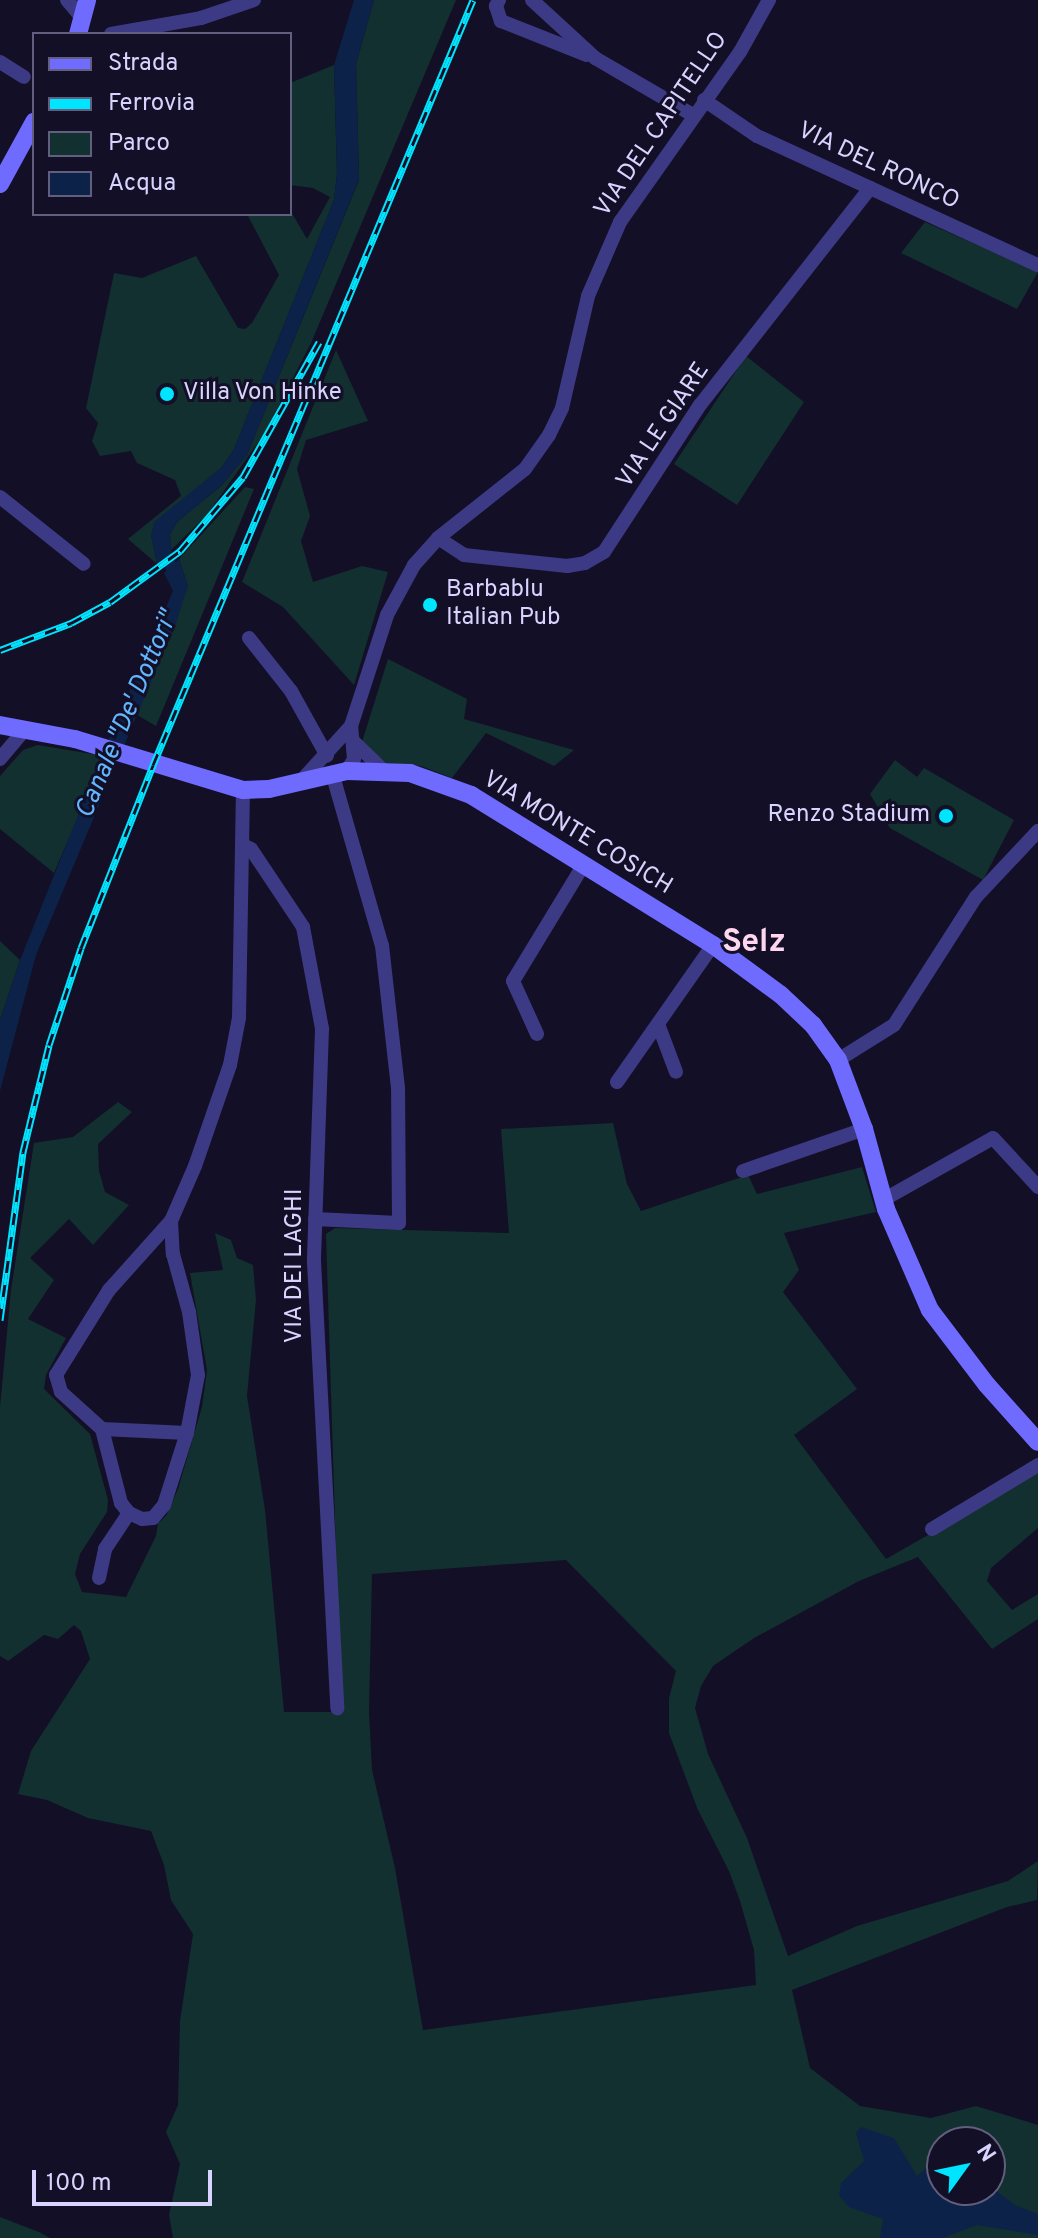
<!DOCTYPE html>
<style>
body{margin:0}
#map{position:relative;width:1038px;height:2238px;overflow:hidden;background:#130f26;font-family:Overpass,sans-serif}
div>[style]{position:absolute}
.green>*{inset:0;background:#12302f}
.water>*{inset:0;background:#0c2248}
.canal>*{height:12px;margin:-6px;padding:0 6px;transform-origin:6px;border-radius:6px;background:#0c2248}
.street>*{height:14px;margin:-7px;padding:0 7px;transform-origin:7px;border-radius:7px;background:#3d3a85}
.secondary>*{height:18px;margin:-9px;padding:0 9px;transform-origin:9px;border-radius:9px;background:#6f6bff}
.rail>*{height:7px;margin-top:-3.5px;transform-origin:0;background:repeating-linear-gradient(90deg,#130f26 0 12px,#00e5ff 0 24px);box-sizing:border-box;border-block:2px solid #00e5ff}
.dots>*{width:22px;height:22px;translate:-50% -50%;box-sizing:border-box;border:4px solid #130f26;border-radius:50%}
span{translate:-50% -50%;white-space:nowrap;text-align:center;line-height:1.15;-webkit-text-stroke:6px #130f26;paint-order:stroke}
.street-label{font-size:24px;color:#d9d4ff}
.poi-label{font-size:24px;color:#d9d4ff}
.left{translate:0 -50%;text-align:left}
.right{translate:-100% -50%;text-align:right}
.water-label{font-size:26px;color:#62b6ff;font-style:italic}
.district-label{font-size:32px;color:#ffd6f0;font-weight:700}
.legend{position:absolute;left:32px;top:32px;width:260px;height:184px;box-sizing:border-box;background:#130f26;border:2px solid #625e7d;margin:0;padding:10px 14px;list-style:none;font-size:24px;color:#d9d4ff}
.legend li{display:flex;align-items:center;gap:16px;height:40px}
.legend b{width:40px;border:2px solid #625e7d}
.north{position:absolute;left:926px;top:2126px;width:80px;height:80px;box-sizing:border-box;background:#130f26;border:2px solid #625e7d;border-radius:50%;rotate:57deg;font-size:22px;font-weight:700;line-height:32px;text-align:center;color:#d9d4ff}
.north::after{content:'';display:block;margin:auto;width:28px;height:36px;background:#00e5ff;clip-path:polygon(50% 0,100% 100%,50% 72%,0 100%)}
.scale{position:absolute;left:32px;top:2170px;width:180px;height:36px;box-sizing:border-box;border:4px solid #d9d4ff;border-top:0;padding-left:10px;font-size:24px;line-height:28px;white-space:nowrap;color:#d9d4ff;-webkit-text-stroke:6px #130f26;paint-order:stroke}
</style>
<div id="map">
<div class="green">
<div style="clip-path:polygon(374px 0,456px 0,311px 343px,264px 434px,207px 515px,171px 550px,170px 534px,178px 521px,221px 486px,247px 455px,359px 180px,356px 64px)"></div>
<div style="clip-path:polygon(334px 65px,337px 174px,334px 200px,234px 449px,222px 467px,151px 535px,157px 564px,128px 539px,181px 496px,175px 480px,137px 463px,131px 451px,100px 456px,92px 441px,98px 423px,86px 408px,114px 273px,142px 278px,196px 256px,238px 328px,245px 329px,252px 323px,279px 275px,247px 214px,290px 214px,290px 210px,307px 239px,330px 197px,313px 188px,290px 185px,290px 83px)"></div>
<div style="clip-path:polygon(925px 222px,1038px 272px,1017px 309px,901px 253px)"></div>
<div style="clip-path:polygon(336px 350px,368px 421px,306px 440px,297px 469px,310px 516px,301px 541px,313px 582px,362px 566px,388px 572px,354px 685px,283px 607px,242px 582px)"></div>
<div style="clip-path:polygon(746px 356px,804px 402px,737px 505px,674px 464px)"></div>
<div style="clip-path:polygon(245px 487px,254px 489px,156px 726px,137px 715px,188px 586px,179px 559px)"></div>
<div style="clip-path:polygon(388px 659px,467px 699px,464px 719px,574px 750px,554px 766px,486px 733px,452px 778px,421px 766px,386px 763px,362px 742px)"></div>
<div style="clip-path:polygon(38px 745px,104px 756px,54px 873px,0 829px,0 776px,23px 750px)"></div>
<div style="clip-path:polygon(895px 760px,917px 777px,924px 768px,1014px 820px,983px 880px,890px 828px,870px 794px)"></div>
<div style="clip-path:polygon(0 941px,20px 960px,0 1020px)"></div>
<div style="clip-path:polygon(evenodd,118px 1102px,132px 1112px,98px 1144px,99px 1171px,105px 1192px,129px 1205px,93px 1245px,69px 1219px,30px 1258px,54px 1280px,28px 1319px,66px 1338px,46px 1375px,44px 1389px,90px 1434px,108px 1500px,107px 1512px,80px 1554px,75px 1574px,82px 1592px,126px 1597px,156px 1536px,158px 1523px,166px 1516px,178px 1489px,202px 1407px,207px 1370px,190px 1273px,223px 1270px,215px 1233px,231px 1240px,237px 1258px,253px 1265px,256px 1300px,247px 1396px,265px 1510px,284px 1712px,341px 1712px,326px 1234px,335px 1228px,509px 1233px,501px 1129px,613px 1123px,627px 1184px,641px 1211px,748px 1175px,757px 1194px,862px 1167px,876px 1212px,784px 1233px,799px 1270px,783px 1292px,857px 1389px,794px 1435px,886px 1559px,1038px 1472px,1038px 1528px,991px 1568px,987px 1581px,1012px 1610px,1038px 1594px,1038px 1619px,992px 1649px,918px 1557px,859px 1581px,754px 1638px,713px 1666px,701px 1686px,695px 1708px,708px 1754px,747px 1838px,788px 1956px,857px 1926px,1008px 1881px,1038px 1861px,1037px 1900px,1007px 1907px,792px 1990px,810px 2068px,860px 2106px,931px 2118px,976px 2106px,1038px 2125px,1038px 2238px,173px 2238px,169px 2215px,180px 2164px,166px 2132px,178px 2105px,180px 2021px,193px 1934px,171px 1900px,164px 1865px,151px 1831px,88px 1818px,47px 1800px,18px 1794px,31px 1751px,90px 1659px,81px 1631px,74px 1625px,58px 1639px,44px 1635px,8px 1661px,0 1656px,0 1407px,11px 1290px,34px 1143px,73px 1137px,118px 1102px,566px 1560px,676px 1671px,669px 1698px,669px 1733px,698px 1810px,729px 1871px,740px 1901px,754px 1950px,756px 1985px,423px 2030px,395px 1868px,372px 1770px,369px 1712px,372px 1574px,566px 1560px,118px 1102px,942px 2142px,990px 2142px,990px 2190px,942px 2190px,942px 2142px)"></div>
<div style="clip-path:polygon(0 2217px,39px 2232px,50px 2238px,0 2238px)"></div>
</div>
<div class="water">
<div style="clip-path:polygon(354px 0,374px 0,356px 64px,359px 179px,247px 455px,221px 486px,178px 521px,170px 534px,171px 550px,157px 564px,151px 535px,154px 522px,222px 467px,234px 449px,334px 200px,337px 174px,334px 65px)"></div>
<div style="clip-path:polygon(179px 559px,188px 586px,177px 620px,36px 955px,0 1091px,0 1020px,20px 960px,105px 748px,173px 591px,164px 573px)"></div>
<div style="clip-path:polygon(861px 2127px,894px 2138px,917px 2176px,928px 2167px,942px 2165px,942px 2190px,990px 2190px,990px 2186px,1015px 2205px,1038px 2214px,1038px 2235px,977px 2225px,943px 2238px,880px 2238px,883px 2219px,849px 2207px,839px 2196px,841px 2183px,864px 2161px,856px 2133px)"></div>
</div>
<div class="canal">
<div style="left:161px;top:541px;width:41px;rotate:68.5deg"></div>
</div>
<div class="street">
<div style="left:67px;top:0;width:23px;rotate:50deg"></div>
<div style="left:499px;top:0;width:7px;rotate:117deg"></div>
<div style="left:496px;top:6px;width:16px;rotate:72deg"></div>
<div style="left:501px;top:21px;width:92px;rotate:21.6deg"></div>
<div style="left:532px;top:0;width:86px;rotate:42.6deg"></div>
<div style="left:595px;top:58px;width:113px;rotate:30.2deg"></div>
<div style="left:111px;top:34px;width:91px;rotate:-10.1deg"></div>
<div style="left:201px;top:18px;width:56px;rotate:-18.8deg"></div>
<div style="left:0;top:62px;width:28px;rotate:32deg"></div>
<div style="left:704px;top:100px;width:64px;rotate:34.2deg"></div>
<div style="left:757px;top:136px;width:309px;rotate:24.7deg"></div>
<div style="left:0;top:497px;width:107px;rotate:38.6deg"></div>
<div style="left:438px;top:538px;width:31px;rotate:33deg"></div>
<div style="left:464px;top:555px;width:104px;rotate:6.1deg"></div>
<div style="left:567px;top:566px;width:18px;rotate:-9deg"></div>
<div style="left:585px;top:563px;width:22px;rotate:-30deg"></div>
<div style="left:604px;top:552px;width:176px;rotate:-56.9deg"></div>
<div style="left:700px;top:405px;width:276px;rotate:-51.9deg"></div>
<div style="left:249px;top:638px;width:68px;rotate:51.6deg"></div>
<div style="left:291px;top:691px;width:74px;rotate:61deg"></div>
<div style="left:353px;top:741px;width:40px;rotate:44deg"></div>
<div style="left:0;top:759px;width:38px;rotate:-50deg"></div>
<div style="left:347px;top:771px;width:14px;rotate:-60deg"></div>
<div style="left:354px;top:759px;width:33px;rotate:-95deg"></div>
<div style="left:301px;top:781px;width:74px;rotate:-47.7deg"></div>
<div style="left:351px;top:726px;width:117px;rotate:-72deg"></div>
<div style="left:387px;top:615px;width:57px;rotate:-61.6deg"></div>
<div style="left:414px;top:565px;width:36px;rotate:-48deg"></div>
<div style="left:438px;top:538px;width:111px;rotate:-38.4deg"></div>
<div style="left:525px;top:469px;width:42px;rotate:-54.8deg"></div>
<div style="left:549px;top:435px;width:30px;rotate:-64deg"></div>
<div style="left:562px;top:408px;width:115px;rotate:-76.9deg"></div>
<div style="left:588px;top:296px;width:81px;rotate:-66.6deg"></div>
<div style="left:620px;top:222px;width:208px;rotate:-54.8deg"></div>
<div style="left:740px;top:52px;width:60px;rotate:-60.9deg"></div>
<div style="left:243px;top:845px;width:9px;rotate:27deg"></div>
<div style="left:251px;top:849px;width:94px;rotate:56.3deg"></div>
<div style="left:303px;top:927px;width:104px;rotate:79.4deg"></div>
<div style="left:322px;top:1029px;width:233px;rotate:92deg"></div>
<div style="left:314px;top:1262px;width:447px;rotate:87deg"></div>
<div style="left:658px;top:1024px;width:51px;rotate:69.4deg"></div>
<div style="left:537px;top:1034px;width:58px;rotate:-114.4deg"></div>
<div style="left:513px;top:981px;width:137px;rotate:-58.7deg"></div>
<div style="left:838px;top:1060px;width:66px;rotate:-32deg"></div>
<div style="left:894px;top:1025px;width:152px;rotate:-57.4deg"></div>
<div style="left:976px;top:897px;width:91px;rotate:-46.8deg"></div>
<div style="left:617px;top:1082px;width:167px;rotate:-55deg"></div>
<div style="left:743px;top:1171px;width:128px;rotate:-19.1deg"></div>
<div style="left:883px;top:1200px;width:126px;rotate:-29.4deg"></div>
<div style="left:993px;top:1138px;width:67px;rotate:47.4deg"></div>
<div style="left:315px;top:1219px;width:84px;rotate:2.7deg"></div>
<div style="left:399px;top:1223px;width:135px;rotate:-90.4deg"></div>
<div style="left:398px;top:1088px;width:143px;rotate:-96.4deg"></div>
<div style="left:382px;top:946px;width:180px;rotate:-106.1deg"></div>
<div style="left:171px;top:1221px;width:33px;rotate:87deg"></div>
<div style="left:173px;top:1254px;width:60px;rotate:74.6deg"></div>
<div style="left:189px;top:1312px;width:64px;rotate:81.9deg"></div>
<div style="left:198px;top:1375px;width:59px;rotate:100.7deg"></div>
<div style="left:187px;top:1433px;width:76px;rotate:107.7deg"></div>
<div style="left:164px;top:1505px;width:17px;rotate:130deg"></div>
<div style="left:153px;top:1518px;width:11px;rotate:175deg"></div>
<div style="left:142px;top:1519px;width:14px;rotate:-155deg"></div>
<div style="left:129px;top:1513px;width:13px;rotate:-129deg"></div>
<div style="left:121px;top:1503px;width:76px;rotate:-104.4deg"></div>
<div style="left:102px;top:1429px;width:55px;rotate:-137.9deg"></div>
<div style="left:61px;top:1392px;width:18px;rotate:-106deg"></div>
<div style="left:56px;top:1375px;width:100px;rotate:-58.1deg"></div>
<div style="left:109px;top:1290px;width:93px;rotate:-48.1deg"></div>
<div style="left:171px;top:1221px;width:60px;rotate:-66.4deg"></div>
<div style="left:195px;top:1166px;width:107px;rotate:-70.9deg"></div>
<div style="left:230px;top:1065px;width:48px;rotate:-79.2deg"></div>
<div style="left:239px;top:1018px;width:228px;rotate:-89deg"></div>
<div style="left:102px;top:1429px;width:85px;rotate:2.7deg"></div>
<div style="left:932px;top:1529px;width:124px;rotate:-31.1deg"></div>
<div style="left:99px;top:1578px;width:30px;rotate:-78deg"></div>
<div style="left:105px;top:1549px;width:43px;rotate:-56.3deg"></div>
</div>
<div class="secondary">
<div style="left:78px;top:34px;width:35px;rotate:-75deg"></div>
<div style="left:0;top:184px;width:71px;rotate:-61.3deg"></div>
<div style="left:0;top:725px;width:76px;rotate:10.6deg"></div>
<div style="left:75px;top:739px;width:176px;rotate:16.9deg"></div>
<div style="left:243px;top:790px;width:26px;rotate:-2deg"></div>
<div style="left:269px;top:789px;width:80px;rotate:-13deg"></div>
<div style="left:347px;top:771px;width:63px;rotate:1.8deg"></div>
<div style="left:410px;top:773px;width:65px;rotate:19.8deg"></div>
<div style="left:471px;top:795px;width:285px;rotate:31.8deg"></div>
<div style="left:713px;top:945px;width:84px;rotate:36.3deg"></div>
<div style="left:781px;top:995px;width:44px;rotate:43.2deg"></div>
<div style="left:813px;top:1025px;width:43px;rotate:54.5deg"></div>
<div style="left:838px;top:1060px;width:74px;rotate:69.4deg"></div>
<div style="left:864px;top:1129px;width:83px;rotate:74.6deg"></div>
<div style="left:886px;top:1209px;width:110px;rotate:66.5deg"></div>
<div style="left:930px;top:1310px;width:94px;rotate:52.8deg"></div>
<div style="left:987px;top:1385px;width:76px;rotate:48.2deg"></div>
</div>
<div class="rail">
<div style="left:0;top:650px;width:76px;rotate:-20.8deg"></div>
<div style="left:71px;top:623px;width:44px;rotate:-28.3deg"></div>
<div style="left:110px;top:602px;width:87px;rotate:-36.1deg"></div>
<div style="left:180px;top:551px;width:97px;rotate:-49.6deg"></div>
<div style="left:243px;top:477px;width:155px;rotate:-60.6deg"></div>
<div style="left:0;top:1320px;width:170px;rotate:-82.2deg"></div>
<div style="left:23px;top:1152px;width:110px;rotate:-76.3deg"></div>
<div style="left:49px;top:1045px;width:102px;rotate:-71.7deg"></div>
<div style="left:81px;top:948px;width:197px;rotate:-68.5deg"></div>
<div style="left:153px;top:765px;width:829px;rotate:-67.3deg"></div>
</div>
<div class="dots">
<div style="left:167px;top:394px;background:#00e5ff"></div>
<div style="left:430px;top:605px;background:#00e5ff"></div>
<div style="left:946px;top:816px;background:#00e5ff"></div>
</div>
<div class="street-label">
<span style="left:662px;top:125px;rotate:-56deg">VIA DEL CAPITELLO</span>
<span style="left:878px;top:167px;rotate:25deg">VIA DEL RONCO</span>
<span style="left:664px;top:426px;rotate:-56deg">VIA LE GIARE</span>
<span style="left:577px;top:834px;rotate:31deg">VIA MONTE COSICH</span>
<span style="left:296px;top:1266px;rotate:-90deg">VIA DEI LAGHI</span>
</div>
<div class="poi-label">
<span class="left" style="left:183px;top:394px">Villa Von Hinke</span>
<span class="left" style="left:446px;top:605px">Barbablu<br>Italian Pub</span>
<span class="right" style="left:930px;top:816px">Renzo Stadium</span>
</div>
<div class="water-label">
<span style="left:128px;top:715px;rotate:-67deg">Canale "De' Dottori"</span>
</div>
<div class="district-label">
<span style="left:754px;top:943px">Selz</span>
</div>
<ul class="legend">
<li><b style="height:10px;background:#6f6bff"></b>Strada</li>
<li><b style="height:10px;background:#00e5ff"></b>Ferrovia</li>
<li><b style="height:22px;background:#12302f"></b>Parco</li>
<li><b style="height:22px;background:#0c2248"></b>Acqua</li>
</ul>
<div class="north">N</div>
<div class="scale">100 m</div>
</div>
